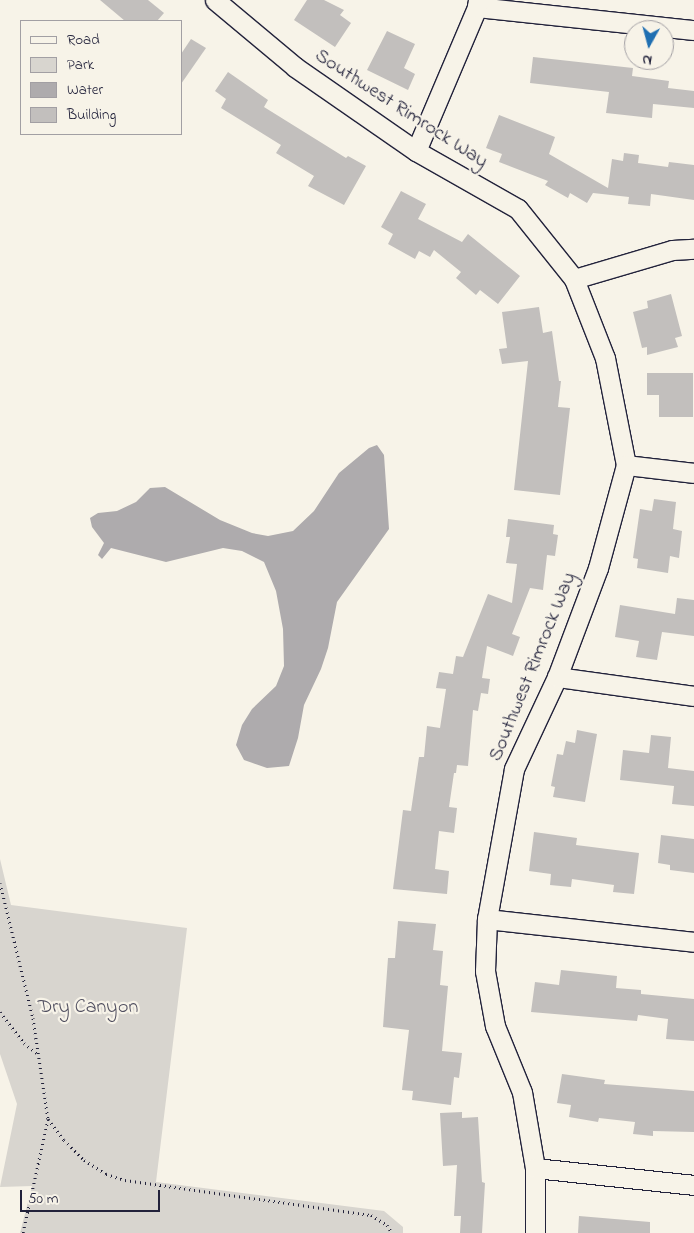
<!DOCTYPE html>
<style>
body{margin:0}
#map{position:relative;width:694px;height:1233px;overflow:hidden;background:#f7f3e8;font-family:"Indie Flower",sans-serif}
div>[style]{position:absolute}
.green>*{inset:0;background:#d8d5cf}
.water>*{inset:0;background:#aeabad}
.building>*{inset:0;background:#c2bfbd}
.path>*{height:3px;margin-top:-1.5px;transform-origin:0;background:repeating-linear-gradient(90deg,#22223b 0 1px,transparent 0 5px)}
.roads{filter:drop-shadow(1px 0 #22223b) drop-shadow(-1px 0 #22223b) drop-shadow(0 1px #22223b) drop-shadow(0 -1px #22223b)}
.minor>*{height:19px;margin:-9.5px;padding:0 9.5px;transform-origin:9.5px;border-radius:9.5px;background:#f7f3e8}
span{translate:-50% -50%;white-space:nowrap;text-align:center;line-height:1.15;-webkit-text-stroke:4.5px #f7f3e8;paint-order:stroke}
.street-label{font-size:20px;color:#22223b}
.park-label{font-size:20px;color:#504f60}
.legend{position:absolute;left:20px;top:20px;width:162px;height:115px;box-sizing:border-box;background:#f7f3e8;border:1px solid #a29fa3;margin:0;padding:6px 9px;list-style:none;font-size:15px;color:#22223b}
.legend li{display:flex;align-items:center;gap:10px;height:25px}
.legend b{width:25px;border:1px solid #a29fa3}
.north{position:absolute;left:624px;top:20px;width:50px;height:50px;box-sizing:border-box;background:#f7f3e8;border:1px solid #a29fa3;border-radius:50%;rotate:187deg;font-size:14px;font-weight:700;line-height:20px;text-align:center;color:#22223b}
.north::after{content:'';display:block;margin:auto;width:18px;height:22px;background:#1f6fb2;clip-path:polygon(50% 0,100% 100%,50% 72%,0 100%)}
.scale{position:absolute;left:20px;top:1190px;width:140px;height:22px;box-sizing:border-box;border:2px solid #22223b;border-top:0;padding-left:6px;font-size:15px;line-height:18px;white-space:nowrap;color:#22223b;-webkit-text-stroke:4px #f7f3e8;paint-order:stroke}
</style>
<div id="map">
<div class="green">
<div style="clip-path:polygon(0 859px,11px 905px,187px 928px,156px 1182px,384px 1211px,403px 1227px,403px 1233px,20px 1233px,32px 1186px,0 1187px,17px 1104px,0 1054px)"></div>
</div>
<div class="water">
<div style="clip-path:polygon(377px 445px,384px 455px,389px 529px,337px 602px,328px 648px,321px 669px,304px 705px,298px 738px,289px 766px,267px 768px,244px 760px,236px 745px,242px 725px,252px 709px,276px 686px,284px 666px,283px 629px,276px 591px,264px 562px,242px 551px,223px 548px,166px 562px,111px 548px,102px 559px,98px 555px,104px 543px,92px 527px,90px 518px,98px 513px,117px 511px,136px 502px,150px 488px,165px 487px,220px 520px,252px 533px,268px 536px,293px 531px,314px 511px,339px 473px,369px 448px)"></div>
</div>
<div class="building">
<div style="clip-path:polygon(100px 0,148px 0,164px 13px,157px 21px,125px 21px)"></div>
<div style="clip-path:polygon(307px 0,324px 0,344px 10px,340px 15px,351px 23px,335px 47px,294px 20px)"></div>
<div style="clip-path:polygon(387px 31px,415px 44px,404px 68px,415px 74px,408px 90px,367px 70px)"></div>
<div style="clip-path:polygon(191px 39px,206px 48px,181px 84px,181px 54px)"></div>
<div style="clip-path:polygon(533px 57px,633px 68px,632px 76px,669px 81px,668px 88px,694px 91px,694px 108px,653px 104px,652px 118px,606px 113px,609px 92px,530px 83px)"></div>
<div style="clip-path:polygon(228px 72px,268px 100px,264px 107px,346px 158px,348px 156px,366px 166px,344px 205px,308px 186px,314px 176px,276px 153px,281px 145px,221px 108px,226px 99px,215px 91px)"></div>
<div style="clip-path:polygon(499px 115px,555px 137px,549px 154px,608px 188px,612px 159px,623px 161px,624px 153px,639px 155px,638px 163px,668px 167px,669px 162px,694px 165px,694px 200px,651px 194px,650px 206px,628px 204px,629px 197px,593px 193px,587px 203px,570px 193px,568px 198px,545px 185px,548px 181px,499px 162px,502px 154px,486px 148px)"></div>
<div style="clip-path:polygon(401px 191px,426px 204px,418px 219px,462px 242px,468px 234px,520px 276px,498px 304px,480px 290px,476px 295px,456px 278px,461px 272px,434px 250px,430px 257px,419px 251px,415px 259px,388px 244px,393px 234px,381px 227px)"></div>
<div style="clip-path:polygon(671px 294px,682px 336px,675px 338px,678px 347px,647px 355px,647px 347px,642px 348px,633px 312px,648px 308px,647px 301px)"></div>
<div style="clip-path:polygon(539px 307px,543px 333px,552px 331px,559px 381px,561px 381px,558px 407px,570px 408px,560px 495px,514px 490px,528px 361px,502px 364px,499px 349px,507px 348px,502px 312px)"></div>
<div style="clip-path:polygon(647px 373px,693px 373px,693px 417px,659px 417px,659px 395px,647px 395px)"></div>
<div style="clip-path:polygon(654px 499px,676px 502px,673px 529px,682px 531px,679px 558px,670px 556px,668px 573px,637px 568px,638px 559px,633px 558px,640px 509px,652px 511px)"></div>
<div style="clip-path:polygon(508px 519px,554px 525px,553px 534px,558px 535px,555px 556px,547px 555px,543px 590px,530px 588px,512px 634px,520px 637px,513px 656px,487px 646px,482px 678px,490px 679px,488px 694px,481px 693px,478px 711px,473px 710px,468px 766px,457px 765px,456px 773px,454px 773px,449px 807px,457px 808px,454px 833px,439px 831px,435px 869px,449px 871px,447px 894px,393px 889px,403px 810px,411px 811px,419px 757px,424px 757px,427px 726px,440px 728px,446px 689px,436px 688px,439px 672px,453px 674px,456px 656px,463px 657px,488px 594px,512px 603px,517px 564px,506px 563px,510px 537px,506px 537px)"></div>
<div style="clip-path:polygon(677px 598px,694px 600px,694px 636px,662px 632px,657px 660px,636px 657px,639px 641px,615px 637px,620px 605px,675px 614px)"></div>
<div style="clip-path:polygon(577px 730px,597px 734px,585px 802px,553px 797px,555px 787px,551px 786px,557px 754px,563px 755px,566px 741px,575px 743px)"></div>
<div style="clip-path:polygon(651px 735px,671px 737px,668px 768px,694px 771px,694px 806px,672px 804px,674px 786px,620px 780px,623px 750px,649px 753px)"></div>
<div style="clip-path:polygon(534px 832px,577px 838px,576px 845px,639px 853px,634px 894px,613px 892px,614px 885px,572px 879px,571px 887px,550px 885px,551px 874px,529px 871px)"></div>
<div style="clip-path:polygon(661px 835px,694px 839px,694px 873px,670px 870px,670px 865px,658px 863px)"></div>
<div style="clip-path:polygon(398px 921px,436px 924px,433px 950px,443px 951px,440px 985px,448px 986px,442px 1051px,462px 1053px,459px 1078px,454px 1077px,451px 1105px,412px 1100px,413px 1091px,402px 1090px,409px 1030px,383px 1027px,388px 958px,395px 958px)"></div>
<div style="clip-path:polygon(561px 970px,617px 976px,616px 988px,641px 990px,641px 994px,694px 999px,694px 1041px,666px 1039px,668px 1019px,638px 1015px,637px 1021px,531px 1012px,535px 982px,559px 985px)"></div>
<div style="clip-path:polygon(562px 1074px,605px 1080px,604px 1084px,694px 1091px,694px 1132px,653px 1131px,653px 1136px,633px 1134px,635px 1122px,599px 1118px,598px 1122px,569px 1117px,571px 1105px,557px 1103px)"></div>
<div style="clip-path:polygon(462px 1112px,462px 1118px,478px 1117px,482px 1182px,485px 1183px,482px 1233px,460px 1233px,461px 1216px,454px 1216px,457px 1165px,443px 1166px,440px 1113px)"></div>
<div style="clip-path:polygon(579px 1216px,650px 1222px,650px 1233px,578px 1233px)"></div>
</div>
<div class="path">
<div style="left:0;top:883px;width:139px;rotate:76.3deg"></div>
<div style="left:33px;top:1018px;width:102px;rotate:81.6deg"></div>
<div style="left:48px;top:1119px;width:117px;rotate:102.4deg"></div>
<div style="left:0;top:1012px;width:39px;rotate:52deg"></div>
<div style="left:24px;top:1043px;width:18px;rotate:38deg"></div>
<div style="left:48px;top:1119px;width:26px;rotate:53deg"></div>
<div style="left:64px;top:1140px;width:28px;rotate:45deg"></div>
<div style="left:84px;top:1160px;width:26px;rotate:32deg"></div>
<div style="left:106px;top:1174px;width:20px;rotate:18deg"></div>
<div style="left:125px;top:1180px;width:248px;rotate:8.1deg"></div>
<div style="left:371px;top:1215px;width:19px;rotate:32deg"></div>
<div style="left:387px;top:1225px;width:9px;rotate:58deg"></div>
</div>
<div class="roads">
<div class="minor">
<div style="left:215px;top:0;width:104px;rotate:39.9deg"></div>
<div style="left:295px;top:67px;width:147px;rotate:34.8deg"></div>
<div style="left:416px;top:151px;width:117px;rotate:29.6deg"></div>
<div style="left:518px;top:209px;width:90px;rotate:51.3deg"></div>
<div style="left:574px;top:279px;width:85px;rotate:68.6deg"></div>
<div style="left:605px;top:358px;width:109px;rotate:78.9deg"></div>
<div style="left:626px;top:465px;width:107px;rotate:105.2deg"></div>
<div style="left:598px;top:568px;width:116px;rotate:110.6deg"></div>
<div style="left:557px;top:677px;width:102px;rotate:115.1deg"></div>
<div style="left:514px;top:769px;width:152px;rotate:100.2deg"></div>
<div style="left:487px;top:919px;width:52px;rotate:92.2deg"></div>
<div style="left:485px;top:971px;width:56px;rotate:79.7deg"></div>
<div style="left:495px;top:1026px;width:71px;rotate:67.8deg"></div>
<div style="left:522px;top:1092px;width:77px;rotate:80.3deg"></div>
<div style="left:535px;top:1168px;width:65px;rotate:90deg"></div>
<div style="left:477px;top:7px;width:218px;rotate:6.1deg"></div>
<div style="left:416px;top:151px;width:156px;rotate:-67deg"></div>
<div style="left:477px;top:7px;width:7px;rotate:-82deg"></div>
<div style="left:574px;top:279px;width:102px;rotate:-16.5deg"></div>
<div style="left:672px;top:250px;width:22px;rotate:-3deg"></div>
<div style="left:626px;top:465px;width:68px;rotate:6.7deg"></div>
<div style="left:557px;top:677px;width:138px;rotate:7.9deg"></div>
<div style="left:487px;top:919px;width:208px;rotate:6.3deg"></div>
<div style="left:535px;top:1168px;width:160px;rotate:6.1deg"></div>
</div>
</div>
<div class="street-label">
<span style="left:401px;top:109px;rotate:33deg">Southwest Rimrock Way</span>
<span style="left:533px;top:667px;rotate:-68deg">Southwest Rimrock Way</span>
</div>
<div class="park-label">
<span style="left:88px;top:1007px">Dry Canyon</span>
</div>
<ul class="legend">
<li><b style="height:6px;background:#f7f3e8"></b>Road</li>
<li><b style="height:14px;background:#d8d5cf"></b>Park</li>
<li><b style="height:14px;background:#aeabad"></b>Water</li>
<li><b style="height:14px;background:#c2bfbd"></b>Building</li>
</ul>
<div class="north">N</div>
<div class="scale">50 m</div>
</div>
